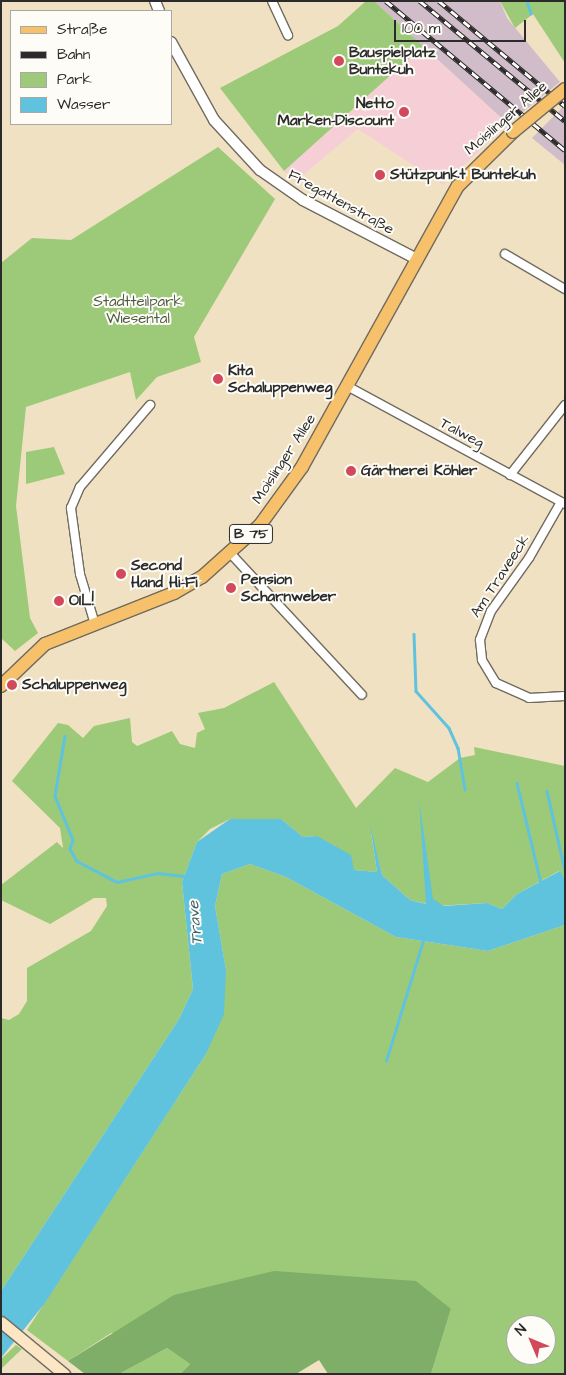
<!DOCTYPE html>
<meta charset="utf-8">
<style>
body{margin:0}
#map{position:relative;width:566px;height:1375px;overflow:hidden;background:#f0e1c3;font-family:"Architects Daughter",sans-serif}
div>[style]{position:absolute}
.built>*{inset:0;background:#f6cfd6}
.industrial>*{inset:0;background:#d1bdc9}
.green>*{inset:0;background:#9dca78}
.forest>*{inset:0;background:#7eae68}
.water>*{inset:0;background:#5fc3dd}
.stream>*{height:2.5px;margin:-1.25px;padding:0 1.25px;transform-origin:1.25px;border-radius:1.25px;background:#5fc3dd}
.roads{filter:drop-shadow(1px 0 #706b60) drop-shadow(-1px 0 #706b60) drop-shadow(0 1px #706b60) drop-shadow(0 -1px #706b60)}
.minor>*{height:8px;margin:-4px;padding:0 4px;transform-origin:4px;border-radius:4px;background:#fff}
.tertiary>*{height:10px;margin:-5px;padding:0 5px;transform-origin:5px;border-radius:5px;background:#fff}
.secondary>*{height:11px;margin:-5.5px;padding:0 5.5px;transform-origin:5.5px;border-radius:5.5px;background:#fce6c4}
.primary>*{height:12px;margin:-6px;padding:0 6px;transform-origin:6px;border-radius:6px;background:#f7c06b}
.rail>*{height:4.5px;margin-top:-2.25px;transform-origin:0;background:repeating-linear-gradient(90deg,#fdfcf7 0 8px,#2b2b2b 0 16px);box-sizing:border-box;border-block:1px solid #2b2b2b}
.bridges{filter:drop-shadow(1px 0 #706b60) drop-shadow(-1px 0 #706b60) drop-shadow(0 1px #706b60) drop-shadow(0 -1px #706b60)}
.primary-bridge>*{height:12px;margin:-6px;padding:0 6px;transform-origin:6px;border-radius:6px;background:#f7c06b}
.dots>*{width:14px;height:14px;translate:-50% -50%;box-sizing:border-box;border:2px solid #fdfcf7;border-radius:50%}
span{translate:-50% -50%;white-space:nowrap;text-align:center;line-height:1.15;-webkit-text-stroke:4px #fdfcf7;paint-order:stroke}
.shield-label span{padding:1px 4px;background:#fdfcf7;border:1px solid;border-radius:4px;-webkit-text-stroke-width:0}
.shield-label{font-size:14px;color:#2b2b2b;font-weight:700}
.poi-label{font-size:15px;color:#2b2b2b;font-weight:700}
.left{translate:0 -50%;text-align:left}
.right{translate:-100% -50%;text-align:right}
.street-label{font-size:15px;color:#2b2b2b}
.park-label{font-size:15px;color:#4d5b42}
.water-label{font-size:16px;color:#3d6069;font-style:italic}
.frame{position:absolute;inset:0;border:2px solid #2b2b2b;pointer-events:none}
.legend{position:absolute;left:10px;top:10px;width:162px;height:115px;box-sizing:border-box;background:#fdfcf7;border:1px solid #a9a8a5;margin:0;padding:6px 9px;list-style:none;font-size:15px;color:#2b2b2b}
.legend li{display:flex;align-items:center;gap:10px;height:25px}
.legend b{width:25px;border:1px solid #a9a8a5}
.north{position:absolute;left:506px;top:1315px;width:50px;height:50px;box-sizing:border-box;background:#fdfcf7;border:1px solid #a9a8a5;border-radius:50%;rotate:315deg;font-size:14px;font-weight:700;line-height:20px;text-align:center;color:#2b2b2b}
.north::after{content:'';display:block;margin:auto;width:18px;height:22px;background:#d1495b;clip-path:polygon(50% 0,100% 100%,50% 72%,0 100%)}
.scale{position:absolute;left:394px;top:20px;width:132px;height:22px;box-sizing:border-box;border:2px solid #2b2b2b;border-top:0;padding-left:6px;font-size:15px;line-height:18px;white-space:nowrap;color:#2b2b2b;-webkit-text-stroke:4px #fdfcf7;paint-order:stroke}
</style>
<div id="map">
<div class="built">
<div style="clip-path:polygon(423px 46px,508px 124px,443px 185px,358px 129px,296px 181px,284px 171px)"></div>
</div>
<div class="industrial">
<div style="clip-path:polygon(374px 1px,500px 1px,507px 18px,560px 82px,508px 124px)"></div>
<div style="clip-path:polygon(565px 105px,565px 165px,532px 138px)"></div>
</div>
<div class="green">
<div style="clip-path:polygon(366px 1px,374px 1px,423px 46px,284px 171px,220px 88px,338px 26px)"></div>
<div style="clip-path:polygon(500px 1px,565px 1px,565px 63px,533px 14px,515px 28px)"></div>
<div style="clip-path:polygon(218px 147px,275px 199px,194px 337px,201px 362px,157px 377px,136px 400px,130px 372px,26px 407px,16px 506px,30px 618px,38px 633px,15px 651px,1px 638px,1px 263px,32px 238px,71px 240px)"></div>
<div style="clip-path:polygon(54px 447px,65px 474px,26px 484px,26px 452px)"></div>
<div style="clip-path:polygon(274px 682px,356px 808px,395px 768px,428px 782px,460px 758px,475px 755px,474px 747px,565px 766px,565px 879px,559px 871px,517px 894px,502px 909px,487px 903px,436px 906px,410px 900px,382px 875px,371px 832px,377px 872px,354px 870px,317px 836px,303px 837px,281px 819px,230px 819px,210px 829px,197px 842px,182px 882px,193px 989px,179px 1019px,1px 1291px,1px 1018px,9px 1020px,19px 1014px,27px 1001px,27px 968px,91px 931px,107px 906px,106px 898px,94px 898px,50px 924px,1px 900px,1px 885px,57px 842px,63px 848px,60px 828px,12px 781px,58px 723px,68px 725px,83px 738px,94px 726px,130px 718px,132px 742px,137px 746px,172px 731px,180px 744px,195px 748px,197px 733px,205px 729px,198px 713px,224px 708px)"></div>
<div style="clip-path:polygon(evenodd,250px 864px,286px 877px,396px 937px,488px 951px,565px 925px,565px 1374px,431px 1374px,451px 1309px,111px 1333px,68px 1361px,27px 1330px,206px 1054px,226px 970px,215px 906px,222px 874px,250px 864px,516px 1325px,546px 1325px,546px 1355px,516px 1355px,516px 1325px)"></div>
<div style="clip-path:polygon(16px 1345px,22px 1349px,1px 1369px,1px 1359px)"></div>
<div style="clip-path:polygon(167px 1348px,190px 1364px,180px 1374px,119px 1374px)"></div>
</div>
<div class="forest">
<div style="clip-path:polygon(274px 1271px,416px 1281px,451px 1309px,431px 1374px,328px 1374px,319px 1360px,296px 1374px,180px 1374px,190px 1364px,167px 1348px,119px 1374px,85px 1374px,68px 1361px,174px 1295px)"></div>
</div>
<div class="water">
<div style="clip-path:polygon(419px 799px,433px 899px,444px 906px,487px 903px,502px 909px,517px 894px,560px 871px,565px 879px,565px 925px,488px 951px,396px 937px,286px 877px,250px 864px,222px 874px,215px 906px,226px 970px,224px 1014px,206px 1054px,45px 1303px,1px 1358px,1px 1291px,179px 1019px,193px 989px,182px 882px,197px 842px,230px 819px,281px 819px,303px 837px,317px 836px,351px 855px,354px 870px,377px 872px,370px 824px,382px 875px,410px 900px,426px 904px)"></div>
</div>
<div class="stream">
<div style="left:527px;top:1px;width:13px;rotate:72deg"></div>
<div style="left:414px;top:634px;width:57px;rotate:88deg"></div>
<div style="left:416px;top:691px;width:50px;rotate:48.3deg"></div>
<div style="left:449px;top:728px;width:22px;rotate:66deg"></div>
<div style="left:458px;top:748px;width:42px;rotate:80.3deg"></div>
<div style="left:65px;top:736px;width:61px;rotate:99.5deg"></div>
<div style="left:55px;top:796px;width:48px;rotate:67.8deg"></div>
<div style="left:73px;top:840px;width:9px;rotate:108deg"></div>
<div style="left:70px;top:849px;width:14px;rotate:60deg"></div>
<div style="left:77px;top:861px;width:45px;rotate:27.7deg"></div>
<div style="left:117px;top:882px;width:42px;rotate:-12.4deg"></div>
<div style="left:158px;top:873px;width:25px;rotate:7deg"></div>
<div style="left:517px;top:783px;width:103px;rotate:76.5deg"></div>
<div style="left:547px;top:791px;width:82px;rotate:77.3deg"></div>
<div style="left:386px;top:1061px;width:126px;rotate:-72.9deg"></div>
</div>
<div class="roads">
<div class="minor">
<div style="left:272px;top:1px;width:38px;rotate:65deg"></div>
<div style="left:505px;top:254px;width:69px;rotate:30.3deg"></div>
<div style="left:347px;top:386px;width:248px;rotate:28.4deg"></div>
<div style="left:510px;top:475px;width:89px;rotate:-51.8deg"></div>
<div style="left:561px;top:502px;width:64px;rotate:119.7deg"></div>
<div style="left:529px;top:558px;width:65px;rotate:125.6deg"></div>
<div style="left:491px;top:611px;width:31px;rotate:111deg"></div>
<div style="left:480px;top:640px;width:20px;rotate:84deg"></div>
<div style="left:482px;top:660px;width:27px;rotate:59deg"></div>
<div style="left:496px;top:683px;width:36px;rotate:24deg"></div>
<div style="left:529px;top:698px;width:36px;rotate:-3deg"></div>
<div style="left:231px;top:554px;width:192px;rotate:47.1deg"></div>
<div style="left:94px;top:621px;width:49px;rotate:-106.6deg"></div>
<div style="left:80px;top:574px;width:67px;rotate:-97.8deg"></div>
<div style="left:71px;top:508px;width:23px;rotate:-67deg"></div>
<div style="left:80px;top:487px;width:108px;rotate:-49.5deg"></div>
</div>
<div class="tertiary">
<div style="left:155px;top:1px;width:11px;rotate:68deg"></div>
<div style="left:171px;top:42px;width:89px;rotate:61.1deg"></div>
<div style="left:214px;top:120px;width:68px;rotate:47.4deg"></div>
<div style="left:260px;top:170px;width:52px;rotate:34.9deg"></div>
<div style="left:303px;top:200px;width:128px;rotate:27.4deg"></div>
</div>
<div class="secondary">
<div style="left:1px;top:1322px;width:82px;rotate:39.5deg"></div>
</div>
<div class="primary">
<div style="left:1px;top:686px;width:61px;rotate:-43.7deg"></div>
<div style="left:45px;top:644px;width:139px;rotate:-21.6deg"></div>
<div style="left:174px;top:593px;width:32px;rotate:-30deg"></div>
<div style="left:202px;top:577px;width:78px;rotate:-41.9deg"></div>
<div style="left:260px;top:525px;width:72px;rotate:-54.1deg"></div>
<div style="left:302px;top:467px;width:321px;rotate:-61deg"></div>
<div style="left:458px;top:186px;width:77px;rotate:-44.5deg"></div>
</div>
</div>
<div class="rail">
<div style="left:386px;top:1px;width:233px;rotate:39.8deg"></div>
<div style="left:420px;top:1px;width:188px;rotate:39.6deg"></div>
<div style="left:439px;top:1px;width:164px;rotate:39.8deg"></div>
</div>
<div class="bridges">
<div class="primary-bridge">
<div style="left:513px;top:132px;width:67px;rotate:-39.6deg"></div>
</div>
</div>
<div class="dots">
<div style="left:339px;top:61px;background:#d1495b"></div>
<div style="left:404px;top:112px;background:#d1495b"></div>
<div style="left:380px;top:175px;background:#d1495b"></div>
<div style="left:218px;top:379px;background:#d1495b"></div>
<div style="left:351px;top:471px;background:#d1495b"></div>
<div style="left:121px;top:574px;background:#d1495b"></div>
<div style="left:231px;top:588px;background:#d1495b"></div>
<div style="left:59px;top:601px;background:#d1495b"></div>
<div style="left:12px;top:685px;background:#d1495b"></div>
</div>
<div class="shield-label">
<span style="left:251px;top:534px">B 75</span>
</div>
<div class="poi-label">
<span class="left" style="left:349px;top:61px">Bauspielplatz<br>Buntekuh</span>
<span class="right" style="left:394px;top:112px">Netto<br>Marken-Discount</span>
<span class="left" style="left:390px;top:175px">Stützpunkt Buntekuh</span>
<span class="left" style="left:228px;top:379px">Kita<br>Schaluppenweg</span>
<span class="left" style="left:361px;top:471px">Gärtnerei Köhler</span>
<span class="left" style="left:131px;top:574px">Second<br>Hand Hi-Fi</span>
<span class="left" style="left:241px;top:588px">Pension<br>Scharnweber</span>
<span class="left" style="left:69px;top:601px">OIL!</span>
<span class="left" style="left:22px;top:685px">Schaluppenweg</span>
</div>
<div class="street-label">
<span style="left:506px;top:118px;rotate:-41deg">Moislinger Allee</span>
<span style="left:341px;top:202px;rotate:29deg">Fregattenstraße</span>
<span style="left:462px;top:433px;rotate:28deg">Talweg</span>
<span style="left:284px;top:459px;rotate:-57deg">Moislinger Allee</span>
<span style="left:500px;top:576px;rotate:-57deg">Am Traveeck</span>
</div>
<div class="park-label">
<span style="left:138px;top:310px">Stadtteilpark<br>Wiesental</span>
</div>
<div class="water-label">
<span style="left:195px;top:923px;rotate:-95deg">Trave</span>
</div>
<div class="frame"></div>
<ul class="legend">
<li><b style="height:6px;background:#f7c06b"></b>Straße</li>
<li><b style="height:6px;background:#2b2b2b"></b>Bahn</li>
<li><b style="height:14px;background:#9dca78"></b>Park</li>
<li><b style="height:14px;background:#5fc3dd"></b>Wasser</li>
</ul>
<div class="north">N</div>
<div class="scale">100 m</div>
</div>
